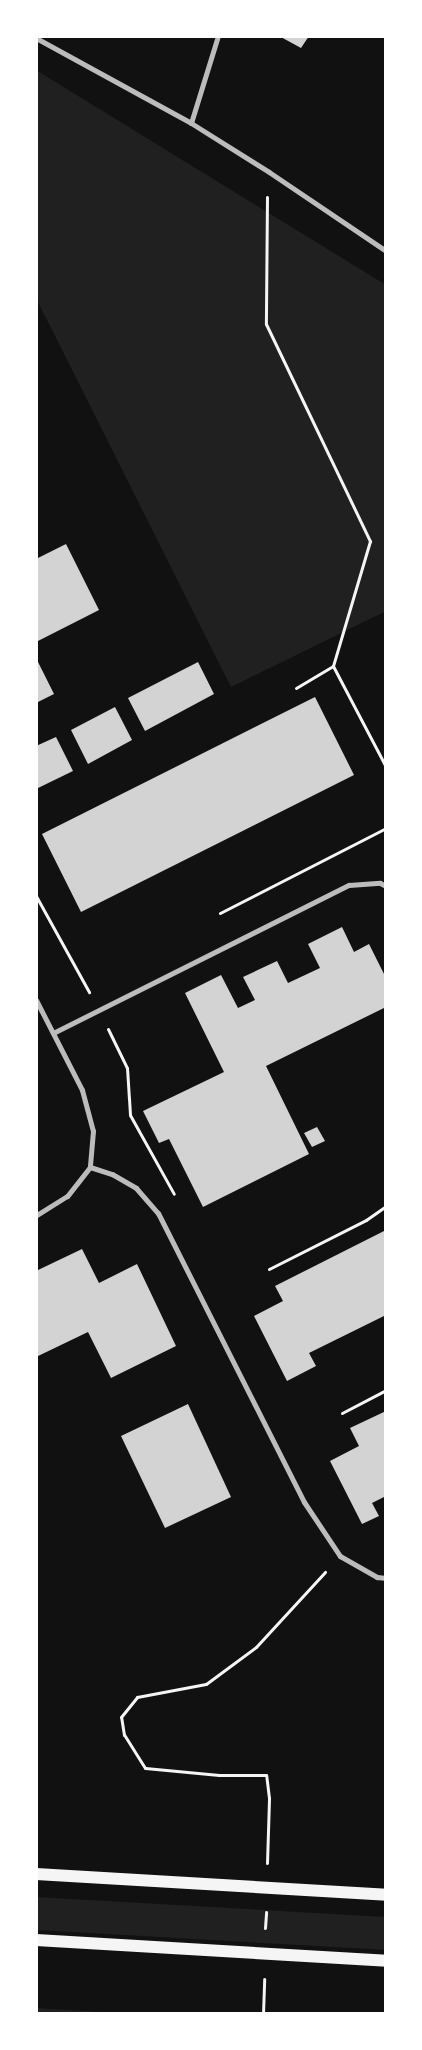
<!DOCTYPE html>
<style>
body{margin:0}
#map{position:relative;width:422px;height:2050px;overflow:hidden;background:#111;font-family:Rubik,sans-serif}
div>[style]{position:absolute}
.green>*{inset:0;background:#202020}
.building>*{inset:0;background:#d3d3d3}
.path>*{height:3px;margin:-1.5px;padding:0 1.5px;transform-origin:1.5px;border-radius:1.5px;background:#f5f5f5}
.minor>*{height:5px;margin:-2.5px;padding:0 2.5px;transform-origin:2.5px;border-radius:2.5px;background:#bcbcbc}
.primary>*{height:12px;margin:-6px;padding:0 6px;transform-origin:6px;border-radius:6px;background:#f5f5f5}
span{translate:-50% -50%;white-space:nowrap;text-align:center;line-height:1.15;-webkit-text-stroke:5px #fff;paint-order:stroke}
.frame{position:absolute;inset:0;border:38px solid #fff;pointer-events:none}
</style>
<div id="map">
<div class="green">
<div style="clip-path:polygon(36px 70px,386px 285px,386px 611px,231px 687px,36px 298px)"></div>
<div style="clip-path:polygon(36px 1897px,386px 1917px,386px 1950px,36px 1930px)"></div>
<div style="clip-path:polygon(36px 2008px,131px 2014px,36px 2014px)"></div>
</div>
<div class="building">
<div style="clip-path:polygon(279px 36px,309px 36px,301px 48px)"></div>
<div style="clip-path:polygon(66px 544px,99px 610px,36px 642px,36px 559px)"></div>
<div style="clip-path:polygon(36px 658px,54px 694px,36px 703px)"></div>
<div style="clip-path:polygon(198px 662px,214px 694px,145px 731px,128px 698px)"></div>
<div style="clip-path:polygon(315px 697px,354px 775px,81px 912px,42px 834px)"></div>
<div style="clip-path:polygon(115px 707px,132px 740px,88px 764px,71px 730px)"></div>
<div style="clip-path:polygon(56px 737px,73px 771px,36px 789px,36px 746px)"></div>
<div style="clip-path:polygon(342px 927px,354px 952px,369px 944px,386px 978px,386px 1007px,266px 1066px,309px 1154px,203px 1207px,169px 1139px,159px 1143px,143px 1111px,224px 1072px,185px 993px,221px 975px,238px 1008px,255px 1000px,243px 977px,277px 961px,288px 983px,320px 968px,308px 944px)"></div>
<div style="clip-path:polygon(317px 1127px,325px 1141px,312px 1147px,304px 1133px)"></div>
<div style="clip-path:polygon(386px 1230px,386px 1315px,309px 1353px,316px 1366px,287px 1381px,254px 1316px,283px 1301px,275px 1286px)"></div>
<div style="clip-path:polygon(82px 1249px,99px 1283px,137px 1264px,176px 1346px,111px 1378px,88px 1332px,36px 1357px,36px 1271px)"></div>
<div style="clip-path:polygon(188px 1404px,231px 1497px,165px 1528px,121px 1436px)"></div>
<div style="clip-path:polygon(386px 1411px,386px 1496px,372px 1503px,379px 1516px,362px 1524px,330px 1461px,359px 1446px,350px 1428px)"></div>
</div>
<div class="path">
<div style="left:267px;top:197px;width:127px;rotate:90.5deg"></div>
<div style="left:266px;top:324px;width:241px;rotate:64.4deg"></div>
<div style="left:370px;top:541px;width:130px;rotate:106.5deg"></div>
<div style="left:333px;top:666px;width:114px;rotate:62.3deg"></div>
<div style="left:296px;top:688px;width:43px;rotate:-30.7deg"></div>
<div style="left:36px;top:896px;width:110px;rotate:61.1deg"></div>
<div style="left:220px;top:913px;width:186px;rotate:-27.1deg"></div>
<div style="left:108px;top:1029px;width:43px;rotate:64deg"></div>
<div style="left:127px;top:1068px;width:47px;rotate:86.3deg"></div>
<div style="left:130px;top:1115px;width:90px;rotate:60.9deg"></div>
<div style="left:269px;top:1269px;width:109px;rotate:-26.8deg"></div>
<div style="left:366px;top:1220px;width:24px;rotate:-35deg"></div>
<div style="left:342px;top:1413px;width:50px;rotate:-27.6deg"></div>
<div style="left:267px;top:1863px;width:65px;rotate:-88.2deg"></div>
<div style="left:269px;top:1798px;width:23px;rotate:-97deg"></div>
<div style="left:266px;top:1775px;width:47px;rotate:180deg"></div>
<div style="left:219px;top:1775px;width:74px;rotate:-174.6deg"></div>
<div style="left:145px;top:1768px;width:39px;rotate:-122deg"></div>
<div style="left:124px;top:1735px;width:18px;rotate:-99deg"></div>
<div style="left:121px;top:1717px;width:26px;rotate:-51deg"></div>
<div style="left:137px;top:1697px;width:70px;rotate:-10.7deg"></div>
<div style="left:206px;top:1684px;width:62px;rotate:-36.5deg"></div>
<div style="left:256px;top:1647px;width:102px;rotate:-47.4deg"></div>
<div style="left:265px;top:1928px;width:16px;rotate:-86deg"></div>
<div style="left:263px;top:2014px;width:35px;rotate:-88deg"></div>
</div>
<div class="minor">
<div style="left:36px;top:38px;width:177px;rotate:28.7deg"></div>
<div style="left:191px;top:123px;width:92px;rotate:32.1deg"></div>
<div style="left:269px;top:172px;width:141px;rotate:34deg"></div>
<div style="left:191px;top:123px;width:91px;rotate:-72.8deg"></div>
<div style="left:36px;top:1000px;width:101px;rotate:62.9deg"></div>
<div style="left:82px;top:1090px;width:42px;rotate:75deg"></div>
<div style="left:93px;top:1131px;width:36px;rotate:95deg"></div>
<div style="left:90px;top:1167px;width:37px;rotate:128deg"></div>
<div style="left:67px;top:1196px;width:36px;rotate:148deg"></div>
<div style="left:53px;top:1033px;width:331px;rotate:-26.6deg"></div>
<div style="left:349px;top:885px;width:31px;rotate:-4deg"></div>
<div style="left:380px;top:883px;width:7px;rotate:27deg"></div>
<div style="left:90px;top:1167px;width:23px;rotate:18deg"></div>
<div style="left:112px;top:1174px;width:28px;rotate:30deg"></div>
<div style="left:136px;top:1188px;width:33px;rotate:49deg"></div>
<div style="left:158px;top:1213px;width:324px;rotate:63.2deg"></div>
<div style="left:304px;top:1502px;width:65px;rotate:56.3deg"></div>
<div style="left:340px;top:1556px;width:43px;rotate:29.6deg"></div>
<div style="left:377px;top:1577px;width:9px;rotate:6deg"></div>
</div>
<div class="primary">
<div style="left:36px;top:1874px;width:351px;rotate:3.4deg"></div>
<div style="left:36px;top:1940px;width:351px;rotate:3.4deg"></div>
</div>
<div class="frame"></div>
</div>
